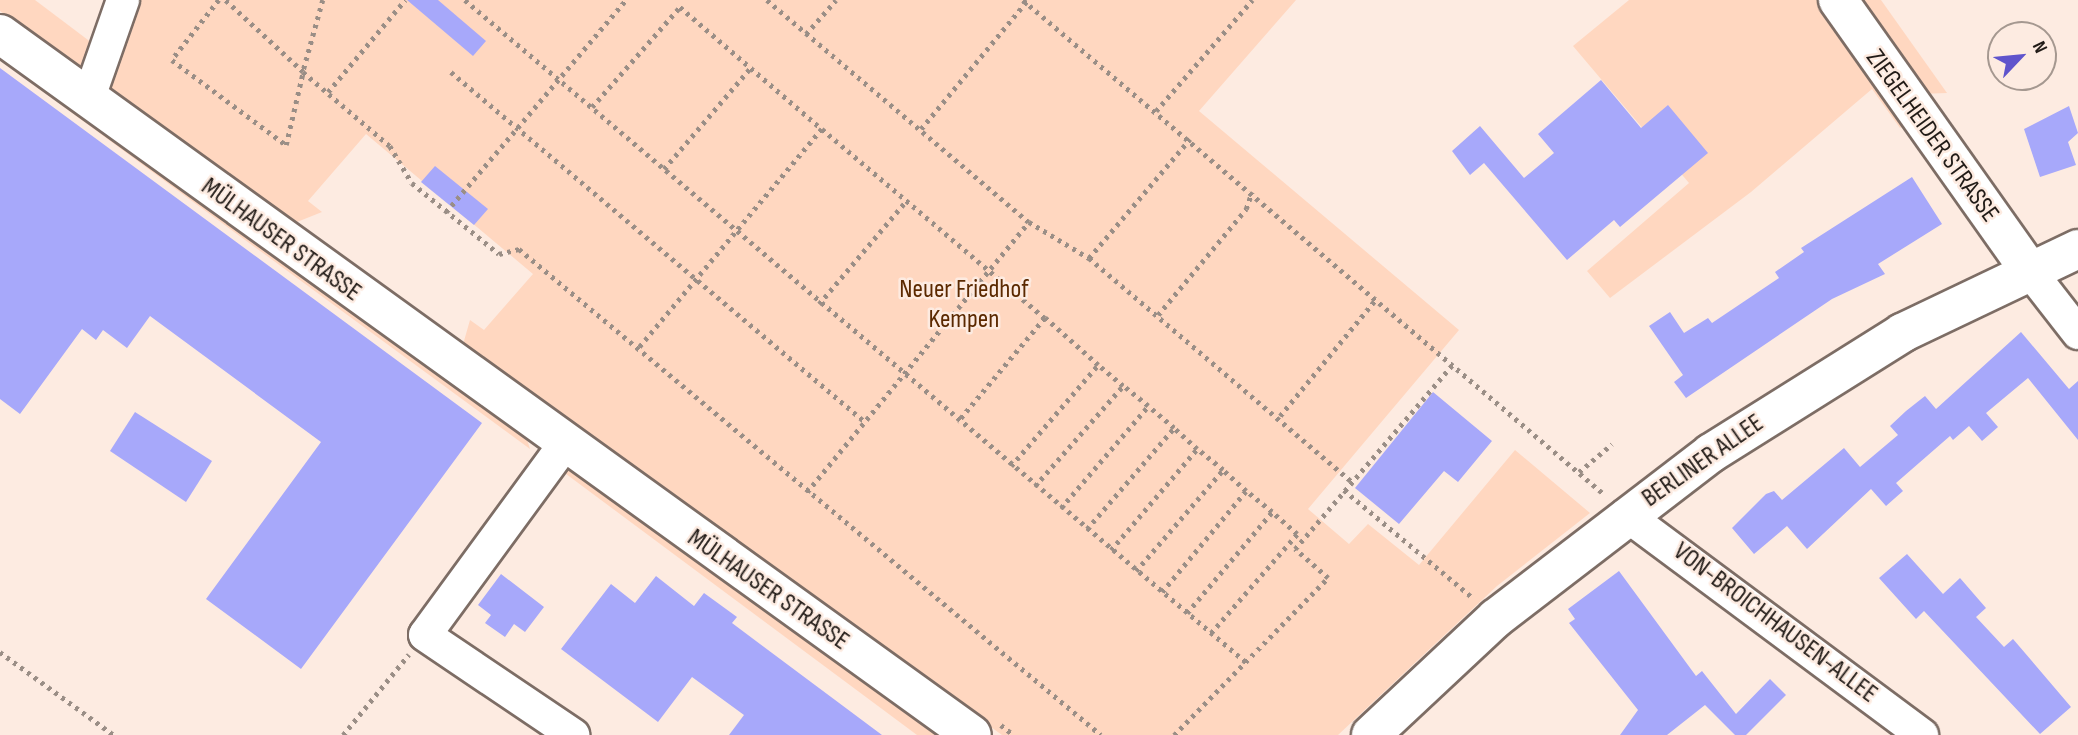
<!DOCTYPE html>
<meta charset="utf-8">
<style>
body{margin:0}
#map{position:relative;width:2078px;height:735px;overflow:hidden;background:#fdebe1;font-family:"Sofia Sans Condensed",sans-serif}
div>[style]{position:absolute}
.green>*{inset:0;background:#ffd7c0}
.building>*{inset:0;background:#a7a8fa}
.path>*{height:4.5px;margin-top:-2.25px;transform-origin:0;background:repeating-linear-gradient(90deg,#9a8e86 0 3.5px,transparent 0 8.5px)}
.roads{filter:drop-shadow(2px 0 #7d6d65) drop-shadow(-2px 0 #7d6d65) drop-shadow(0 2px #7d6d65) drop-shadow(0 -2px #7d6d65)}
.minor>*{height:32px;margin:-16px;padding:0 16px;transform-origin:16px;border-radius:16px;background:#fff}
.tertiary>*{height:38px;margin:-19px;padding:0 19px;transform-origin:19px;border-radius:19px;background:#fff}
span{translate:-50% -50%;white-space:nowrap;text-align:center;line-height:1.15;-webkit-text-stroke:5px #fdebe1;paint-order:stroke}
.street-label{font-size:26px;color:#211b17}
.park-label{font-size:26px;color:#5b2900}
.north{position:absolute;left:1987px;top:21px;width:70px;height:70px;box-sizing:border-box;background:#fdebe1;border:2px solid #a59890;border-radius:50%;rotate:64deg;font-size:19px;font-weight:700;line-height:28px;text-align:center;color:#211b17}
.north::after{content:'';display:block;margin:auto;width:24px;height:32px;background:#5f54cc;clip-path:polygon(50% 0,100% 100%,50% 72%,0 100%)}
</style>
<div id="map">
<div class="green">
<div style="clip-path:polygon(0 0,35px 0,96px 46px,81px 70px,0 11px)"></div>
<div style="clip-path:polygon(131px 0,1296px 0,1199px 111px,1459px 330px,1308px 509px,1349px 544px,1368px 524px,1419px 565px,1515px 450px,1590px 513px,1497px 586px,1338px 735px,1002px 735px,462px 348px,470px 320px,484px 330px,533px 274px,366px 134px,308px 201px,322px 212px,292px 224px,106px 86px)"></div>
<div style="clip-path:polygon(1629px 0,1824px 0,1906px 123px,1900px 128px,1872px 89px,1751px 192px,1610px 298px,1587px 271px,1689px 183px,1573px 46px)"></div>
<div style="clip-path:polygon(1853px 0,1881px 0,1947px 93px,1919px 94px)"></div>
<div style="clip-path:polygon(0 44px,524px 430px,530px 449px,0 60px)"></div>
<div style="clip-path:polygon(574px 466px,945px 735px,917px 735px,558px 468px)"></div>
</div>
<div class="building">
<div style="clip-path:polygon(407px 0,438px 0,486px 41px,473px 56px)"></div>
<div style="clip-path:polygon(0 68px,482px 423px,301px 669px,206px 599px,321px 442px,150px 316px,127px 348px,103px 330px,96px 340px,82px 329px,20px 414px,0 399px)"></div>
<div style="clip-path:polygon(1601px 80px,1641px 128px,1668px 105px,1708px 153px,1620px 227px,1614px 220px,1567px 260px,1484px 163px,1470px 175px,1452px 151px,1480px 126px,1524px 178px,1554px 153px,1538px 134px)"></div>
<div style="clip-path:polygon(2069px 106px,2078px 133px,2068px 142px,2076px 165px,2040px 177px,2024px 129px)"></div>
<div style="clip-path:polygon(435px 166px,488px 209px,474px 225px,421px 182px)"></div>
<div style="clip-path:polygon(1912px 177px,1942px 224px,1878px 264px,1885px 274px,1832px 299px,1686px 398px,1674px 382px,1683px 375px,1649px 326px,1670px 312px,1684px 333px,1708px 318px,1712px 323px,1779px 278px,1775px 272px,1804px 252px,1801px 248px)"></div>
<div style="clip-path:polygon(2021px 332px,2069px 389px,2078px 381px,2078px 440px,2028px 378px,1986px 413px,1998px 427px,1982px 441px,1969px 426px,1953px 440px,1950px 436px,1896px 483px,1903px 491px,1886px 506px,1871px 489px,1807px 549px,1787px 526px,1754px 554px,1732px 528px,1766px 494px,1774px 491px,1782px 500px,1844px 448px,1860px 467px,1898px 435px,1890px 426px,1906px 411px,1925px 396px,1936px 409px)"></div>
<div style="clip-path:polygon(1433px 392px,1492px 441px,1458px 482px,1444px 471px,1399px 524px,1355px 488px)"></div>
<div style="clip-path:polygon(135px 412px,212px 461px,186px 502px,110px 451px)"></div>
<div style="clip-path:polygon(1907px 554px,1943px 594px,1960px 578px,1986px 608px,1976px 617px,2004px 647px,2013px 639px,2071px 707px,2040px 734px,1924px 611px,1916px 619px,1879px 578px)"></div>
<div style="clip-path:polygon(1619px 571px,1696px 676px,1702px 671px,1736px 714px,1770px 679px,1786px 695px,1746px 735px,1735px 735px,1705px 705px,1667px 735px,1620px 735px,1638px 710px,1569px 623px,1575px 619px,1568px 609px)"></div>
<div style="clip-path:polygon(501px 574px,544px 607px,525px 632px,514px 624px,505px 637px,485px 623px,491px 615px,478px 605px)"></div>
<div style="clip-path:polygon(656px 576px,694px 606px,704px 593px,737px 617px,732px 623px,882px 735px,729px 735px,744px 715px,692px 677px,658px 722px,561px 649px,611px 584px,635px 603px)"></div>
</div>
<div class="path">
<div style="left:219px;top:0;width:76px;rotate:128.1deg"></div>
<div style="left:172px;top:60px;width:142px;rotate:36.7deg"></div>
<div style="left:286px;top:145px;width:75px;rotate:-76.9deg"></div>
<div style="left:303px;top:72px;width:106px;rotate:-137.3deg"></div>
<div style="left:323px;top:0;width:75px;rotate:105.5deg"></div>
<div style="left:303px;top:72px;width:114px;rotate:40.4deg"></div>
<div style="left:390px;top:146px;width:43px;rotate:59.3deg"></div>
<div style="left:412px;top:183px;width:112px;rotate:39.2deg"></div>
<div style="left:499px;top:254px;width:21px;rotate:-14deg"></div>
<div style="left:519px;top:249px;width:758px;rotate:39.86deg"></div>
<div style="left:465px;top:0;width:1024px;rotate:40.29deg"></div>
<div style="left:767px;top:0;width:343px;rotate:40.3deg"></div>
<div style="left:1029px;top:222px;width:70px;rotate:31deg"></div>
<div style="left:1089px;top:258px;width:344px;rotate:40.4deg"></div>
<div style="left:1023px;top:0;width:764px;rotate:40.38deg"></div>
<div style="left:806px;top:34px;width:45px;rotate:-48.6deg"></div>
<div style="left:451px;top:72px;width:541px;rotate:40.2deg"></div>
<div style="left:328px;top:92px;width:120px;rotate:-50.1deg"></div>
<div style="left:592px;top:107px;width:133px;rotate:-48.7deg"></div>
<div style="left:680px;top:7px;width:187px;rotate:40.7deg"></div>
<div style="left:822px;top:129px;width:287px;rotate:129.9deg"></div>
<div style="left:1156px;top:111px;width:147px;rotate:-49.1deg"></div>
<div style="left:822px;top:129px;width:292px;rotate:40.3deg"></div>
<div style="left:1045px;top:318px;width:136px;rotate:129.9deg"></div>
<div style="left:921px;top:129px;width:166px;rotate:-50.4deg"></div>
<div style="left:664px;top:169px;width:134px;rotate:-49.5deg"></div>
<div style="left:446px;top:212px;width:278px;rotate:-49.7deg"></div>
<div style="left:1089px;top:258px;width:156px;rotate:-49.7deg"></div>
<div style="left:819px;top:304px;width:136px;rotate:-49.8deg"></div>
<div style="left:1158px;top:315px;width:138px;rotate:-50.3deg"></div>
<div style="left:1246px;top:209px;width:18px;rotate:-71deg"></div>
<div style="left:1280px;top:416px;width:153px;rotate:-50.6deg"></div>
<div style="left:1011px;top:466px;width:133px;rotate:-49.3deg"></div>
<div style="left:1098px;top:365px;width:71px;rotate:-138.4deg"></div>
<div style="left:1579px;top:472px;width:43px;rotate:-40.3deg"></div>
<div style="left:1035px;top:486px;width:133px;rotate:-48.7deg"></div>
<div style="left:1123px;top:386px;width:33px;rotate:-140deg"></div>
<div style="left:1344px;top:490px;width:167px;rotate:39.9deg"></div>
<div style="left:807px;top:492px;width:350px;rotate:-50.6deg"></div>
<div style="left:1061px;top:508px;width:134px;rotate:-49.5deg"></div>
<div style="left:1148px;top:406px;width:32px;rotate:-141deg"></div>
<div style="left:1087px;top:529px;width:133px;rotate:-49.3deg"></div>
<div style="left:1174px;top:428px;width:34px;rotate:-140deg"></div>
<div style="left:1111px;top:550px;width:133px;rotate:-49.6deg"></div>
<div style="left:1197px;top:449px;width:31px;rotate:-138deg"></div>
<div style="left:1136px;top:571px;width:133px;rotate:-49.3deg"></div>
<div style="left:1223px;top:470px;width:33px;rotate:-141deg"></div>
<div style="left:1162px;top:592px;width:131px;rotate:-50.3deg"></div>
<div style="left:1246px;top:491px;width:31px;rotate:-138deg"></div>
<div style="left:1187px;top:613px;width:132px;rotate:-49.9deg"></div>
<div style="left:1272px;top:512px;width:33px;rotate:-141deg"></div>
<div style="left:1211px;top:633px;width:131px;rotate:-49deg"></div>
<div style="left:1297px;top:534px;width:33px;rotate:-139deg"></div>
<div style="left:0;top:652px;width:141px;rotate:36.1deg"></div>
<div style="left:1001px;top:725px;width:16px;rotate:38deg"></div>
<div style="left:343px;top:735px;width:104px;rotate:-50.8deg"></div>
<div style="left:1174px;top:735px;width:220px;rotate:-45.6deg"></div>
<div style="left:1328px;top:578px;width:44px;rotate:-138.7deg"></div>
<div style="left:1295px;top:549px;width:245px;rotate:-49.5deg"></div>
</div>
<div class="roads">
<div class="minor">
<div style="left:88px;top:100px;width:106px;rotate:-70.7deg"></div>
<div style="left:2029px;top:270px;width:80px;rotate:52.1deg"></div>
<div style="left:564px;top:445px;width:235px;rotate:126.2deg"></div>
<div style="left:425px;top:635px;width:179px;rotate:34deg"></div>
<div style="left:1626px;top:515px;width:369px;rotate:36.6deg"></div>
</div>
<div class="tertiary">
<div style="left:1838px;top:0;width:331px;rotate:54.7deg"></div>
<div style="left:0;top:34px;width:1198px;rotate:35.8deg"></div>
<div style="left:1371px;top:735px;width:171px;rotate:-43.1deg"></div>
<div style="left:1496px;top:618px;width:271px;rotate:-37.5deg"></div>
<div style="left:1711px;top:453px;width:226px;rotate:-32.1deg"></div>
<div style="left:1902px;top:333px;width:195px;rotate:-25.5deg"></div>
</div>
</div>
<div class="street-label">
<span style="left:1932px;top:136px;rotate:54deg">ZIEGELHEIDER STRASSE</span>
<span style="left:281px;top:240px;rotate:36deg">MÜLHAUSER STRASSE</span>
<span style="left:1703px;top:461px;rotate:-35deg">BERLINER ALLEE</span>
<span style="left:768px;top:590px;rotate:35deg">MÜLHAUSER STRASSE</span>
<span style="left:1775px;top:623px;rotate:37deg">VON-BROICHHAUSEN-ALLEE</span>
</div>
<div class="park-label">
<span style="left:964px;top:305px">Neuer Friedhof<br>Kempen</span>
</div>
<div class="north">N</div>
</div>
